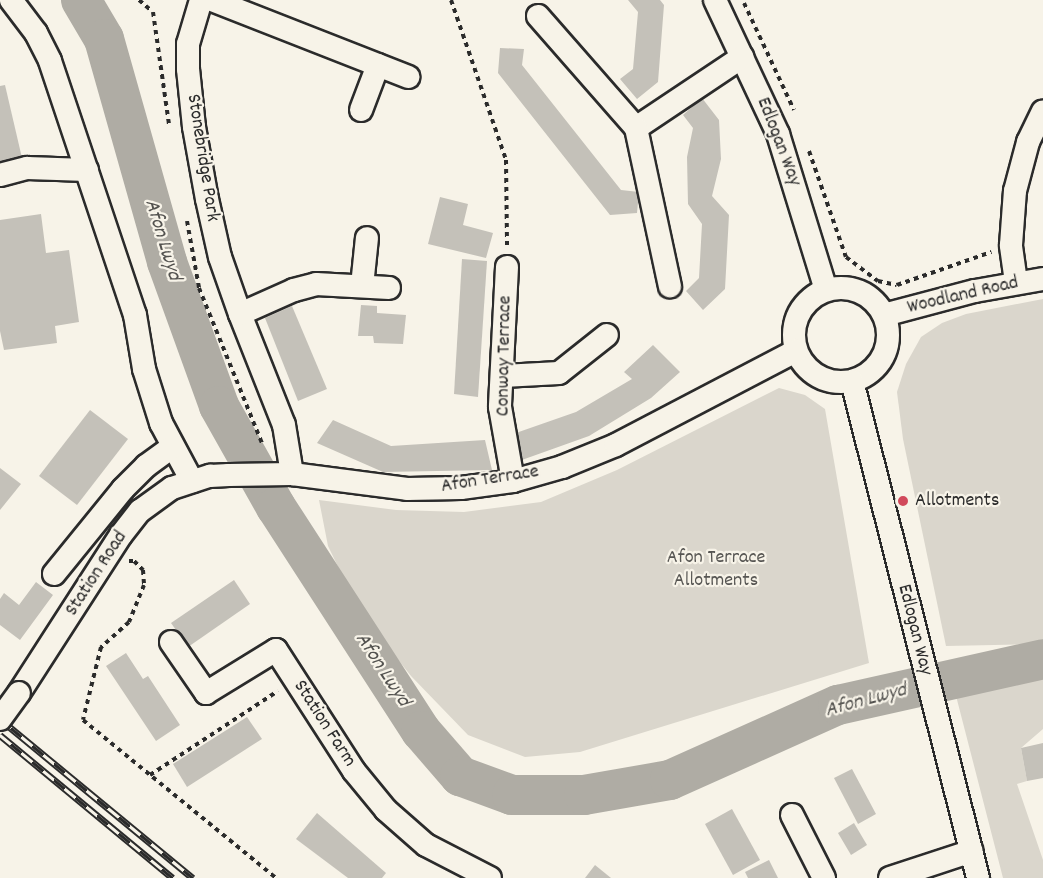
<!DOCTYPE html>
<style>
body{margin:0}
#map{position:relative;width:1043px;height:878px;overflow:hidden;background:#f7f3e8;font-family:Dekko,sans-serif}
div>[style]{position:absolute}
.green>*{inset:0;background:#dad6cc}
.river>*{height:40px;margin:-20px;padding:0 20px;transform-origin:20px;border-radius:20px;background:#afaca4}
.building>*{inset:0;background:#c4c1b9}
.path>*{height:4px;margin-top:-2px;transform-origin:0;background:repeating-linear-gradient(90deg,#2b2b2b 0 4.5px,transparent 0 9px)}
.roads{filter:drop-shadow(2px 0 #2b2b2b) drop-shadow(-2px 0 #2b2b2b) drop-shadow(0 2px #2b2b2b) drop-shadow(0 -2px #2b2b2b)}
.minor>*{height:22px;margin:-11px;padding:0 11px;transform-origin:11px;border-radius:11px;background:#f7f3e8}
.minor>.ring{margin:-11px;padding:0;box-sizing:content-box;background:none;border:22px solid #f7f3e8;border-radius:50%}
.rail>*{height:7px;margin-top:-3.5px;transform-origin:0;background:repeating-linear-gradient(90deg,#f7f3e8 0 14px,#2b2b2b 0 28px);box-sizing:border-box;border-block:2px solid #2b2b2b}
.bridges{filter:drop-shadow(2px 0 #2b2b2b) drop-shadow(-2px 0 #2b2b2b) drop-shadow(0 2px #2b2b2b) drop-shadow(0 -2px #2b2b2b)}
.minor-bridge>*{height:22px;margin:-11px;padding:0 11px;transform-origin:11px;border-radius:11px;background:#f7f3e8}
.dots>*{width:16px;height:16px;translate:-50% -50%;box-sizing:border-box;border:3px solid #f7f3e8;border-radius:50%}
span{translate:-50% -50%;white-space:nowrap;text-align:center;line-height:1.15;-webkit-text-stroke:4.5px #f7f3e8;paint-order:stroke}
.street-label{font-size:20px;color:#2b2b2b}
.poi-label{font-size:20px;color:#2b2b2b}
.left{translate:0 -50%;text-align:left}
.park-label{font-size:20px;color:#575653}
.water-label{font-size:21px;color:#53524f;font-style:italic}
</style>
<div id="map">
<div class="green">
<div style="clip-path:polygon(1043px 299px,1043px 644px,946px 646px,903px 439px,897px 392px,906px 364px,921px 337px,942px 323px,966px 314px)"></div>
<div style="clip-path:polygon(779px 388px,805px 395px,825px 409px,869px 663px,580px 752px,525px 757px,468px 735px,411px 676px,359px 610px,328px 546px,319px 500px,396px 510px,464px 512px,541px 502px,617px 470px)"></div>
<div style="clip-path:polygon(1043px 673px,1043px 729px,1021px 748px,1027px 781px,1017px 784px,1043px 860px,1043px 878px,1003px 878px,955px 692px)"></div>
</div>
<div class="river">
<div style="left:81px;top:0;width:45px;rotate:59.5deg"></div>
<div style="left:104px;top:39px;width:232px;rotate:74.2deg"></div>
<div style="left:167px;top:262px;width:153px;rotate:70.1deg"></div>
<div style="left:219px;top:406px;width:116px;rotate:60.6deg"></div>
<div style="left:276px;top:507px;width:267px;rotate:57.1deg"></div>
<div style="left:421px;top:731px;width:60px;rotate:49.1deg"></div>
<div style="left:460px;top:776px;width:55px;rotate:20.1deg"></div>
<div style="left:512px;top:795px;width:72px"></div>
<div style="left:584px;top:795px;width:87px;rotate:-9.9deg"></div>
<div style="left:670px;top:780px;width:184px;rotate:-24.1deg"></div>
<div style="left:838px;top:705px;width:210px;rotate:-12.6deg"></div>
</div>
<div class="building">
<div style="clip-path:polygon(628px 0,660px 0,664px 5px,658px 82px,637px 99px,620px 79px,633px 69px,638px 12px)"></div>
<div style="clip-path:polygon(500px 48px,524px 49px,522px 65px,621px 190px,639px 192px,637px 213px,610px 215px,498px 73px)"></div>
<div style="clip-path:polygon(5px 85px,22px 158px,0 163px,0 86px)"></div>
<div style="clip-path:polygon(702px 98px,719px 120px,721px 159px,712px 196px,729px 215px,725px 289px,703px 310px,686px 291px,699px 278px,702px 224px,688px 204px,687px 157px,693px 128px,683px 115px)"></div>
<div style="clip-path:polygon(440px 197px,468px 204px,463px 225px,493px 233px,486px 258px,428px 244px)"></div>
<div style="clip-path:polygon(41px 214px,46px 253px,69px 250px,79px 322px,55px 326px,57px 343px,4px 350px,0 331px,0 220px)"></div>
<div style="clip-path:polygon(462px 259px,487px 261px,478px 397px,454px 394px)"></div>
<div style="clip-path:polygon(361px 305px,377px 306px,377px 313px,406px 315px,403px 344px,374px 343px,373px 336px,358px 336px)"></div>
<div style="clip-path:polygon(292px 306px,327px 389px,298px 401px,265px 318px)"></div>
<div style="clip-path:polygon(653px 345px,680px 372px,651px 398px,589px 436px,519px 461px,513px 434px,576px 412px,632px 379px,624px 372px)"></div>
<div style="clip-path:polygon(90px 410px,128px 439px,77px 505px,39px 476px)"></div>
<div style="clip-path:polygon(333px 420px,391px 446px,485px 440px,492px 470px,383px 472px,317px 443px)"></div>
<div style="clip-path:polygon(0 468px,21px 484px,0 510px)"></div>
<div style="clip-path:polygon(234px 580px,250px 604px,188px 647px,171px 623px)"></div>
<div style="clip-path:polygon(36px 582px,53px 595px,20px 640px,0 625px,0 599px,4px 593px,19px 605px)"></div>
<div style="clip-path:polygon(126px 653px,143px 679px,148px 676px,180px 725px,156px 741px,106px 666px)"></div>
<div style="clip-path:polygon(247px 717px,262px 739px,187px 787px,173px 764px)"></div>
<div style="clip-path:polygon(1043px 743px,1043px 778px,1027px 781px,1021px 748px)"></div>
<div style="clip-path:polygon(852px 769px,876px 814px,858px 824px,834px 778px)"></div>
<div style="clip-path:polygon(732px 809px,760px 860px,733px 875px,705px 824px)"></div>
<div style="clip-path:polygon(317px 813px,386px 873px,382px 878px,348px 878px,296px 839px)"></div>
<div style="clip-path:polygon(854px 823px,867px 845px,851px 855px,838px 833px)"></div>
<div style="clip-path:polygon(769px 860px,778px 878px,748px 878px,745px 872px)"></div>
<div style="clip-path:polygon(595px 865px,611px 878px,585px 878px)"></div>
</div>
<div class="path">
<div style="left:139px;top:0;width:18px;rotate:41deg"></div>
<div style="left:153px;top:12px;width:114px;rotate:81.9deg"></div>
<div style="left:451px;top:0;width:169px;rotate:71deg"></div>
<div style="left:506px;top:160px;width:85px;rotate:89.3deg"></div>
<div style="left:744px;top:3px;width:118px;rotate:65deg"></div>
<div style="left:809px;top:151px;width:112px;rotate:70.8deg"></div>
<div style="left:846px;top:257px;width:40px;rotate:37deg"></div>
<div style="left:878px;top:281px;width:19px;rotate:12deg"></div>
<div style="left:897px;top:285px;width:100px;rotate:-19.3deg"></div>
<div style="left:187px;top:221px;width:68px;rotate:79.8deg"></div>
<div style="left:199px;top:288px;width:167px;rotate:67.9deg"></div>
<div style="left:129px;top:561px;width:5px"></div>
<div style="left:134px;top:561px;width:13px;rotate:45deg"></div>
<div style="left:143px;top:570px;width:15px;rotate:86deg"></div>
<div style="left:144px;top:585px;width:40px;rotate:112deg"></div>
<div style="left:129px;top:622px;width:38px;rotate:138deg"></div>
<div style="left:101px;top:647px;width:75px;rotate:103.9deg"></div>
<div style="left:83px;top:720px;width:249px;rotate:39.3deg"></div>
<div style="left:150px;top:775px;width:153px;rotate:-33.3deg"></div>
</div>
<div class="roads">
<div class="minor">
<div style="left:11px;top:0;width:41px;rotate:52.9deg"></div>
<div style="left:36px;top:33px;width:31px;rotate:63deg"></div>
<div style="left:50px;top:61px;width:268px;rotate:71.5deg"></div>
<div style="left:135px;top:315px;width:55px;rotate:80.5deg"></div>
<div style="left:144px;top:369px;width:57px;rotate:72.5deg"></div>
<div style="left:161px;top:423px;width:66px;rotate:61.9deg"></div>
<div style="left:201px;top:0;width:46px;rotate:106.5deg"></div>
<div style="left:188px;top:44px;width:25px;rotate:90deg"></div>
<div style="left:188px;top:69px;width:58px;rotate:84.1deg"></div>
<div style="left:194px;top:127px;width:73px;rotate:79.8deg"></div>
<div style="left:207px;top:199px;width:59px;rotate:77.4deg"></div>
<div style="left:220px;top:257px;width:60px;rotate:70.7deg"></div>
<div style="left:240px;top:314px;width:119px;rotate:68.4deg"></div>
<div style="left:284px;top:425px;width:50px;rotate:80.7deg"></div>
<div style="left:212px;top:0;width:211px;rotate:21.4deg"></div>
<div style="left:715px;top:0;width:148px;rotate:64.8deg"></div>
<div style="left:778px;top:134px;width:163px;rotate:72.9deg"></div>
<div style="left:538px;top:16px;width:149px;rotate:48.8deg"></div>
<div style="left:636px;top:128px;width:128px;rotate:-33.8deg"></div>
<div style="left:361px;top:110px;width:48px;rotate:-69.3deg"></div>
<div style="left:636px;top:128px;width:162px;rotate:77.9deg"></div>
<div style="left:0;top:175px;width:28px;rotate:-15deg"></div>
<div style="left:27px;top:168px;width:60px;rotate:1.9deg"></div>
<div style="left:507px;top:267px;width:140px;rotate:92.9deg"></div>
<div style="left:500px;top:407px;width:75px;rotate:80deg"></div>
<div style="left:1016px;top:282px;width:37px;rotate:-98deg"></div>
<div style="left:1011px;top:245px;width:54px;rotate:-85.8deg"></div>
<div style="left:1015px;top:191px;width:51px;rotate:-75.1deg"></div>
<div style="left:1028px;top:142px;width:34px;rotate:-64deg"></div>
<div style="left:362px;top:286px;width:48px;rotate:-84.1deg"></div>
<div class="ring" style="left:794px;top:288px;width:72px;height:72px"></div>
<div style="left:240px;top:314px;width:59px;rotate:-24deg"></div>
<div style="left:294px;top:290px;width:23px;rotate:-15deg"></div>
<div style="left:316px;top:284px;width:73px;rotate:3.1deg"></div>
<div style="left:884px;top:315px;width:94px;rotate:-14.8deg"></div>
<div style="left:975px;top:291px;width:69px;rotate:-10deg"></div>
<div style="left:503px;top:376px;width:56px;rotate:-3.1deg"></div>
<div style="left:559px;top:373px;width:61px;rotate:-38.4deg"></div>
<div style="left:852px;top:381px;width:513px;rotate:75.77deg"></div>
<div style="left:54px;top:574px;width:109px;rotate:-50.9deg"></div>
<div style="left:123px;top:489px;width:33px;rotate:-45deg"></div>
<div style="left:146px;top:466px;width:32px;rotate:-36deg"></div>
<div style="left:171px;top:642px;width:62px;rotate:55.5deg"></div>
<div style="left:206px;top:693px;width:82px;rotate:-31.6deg"></div>
<div style="left:276px;top:650px;width:144px;rotate:57.2deg"></div>
<div style="left:354px;top:771px;width:50px;rotate:50.6deg"></div>
<div style="left:386px;top:810px;width:53px;rotate:41.2deg"></div>
<div style="left:426px;top:845px;width:72px;rotate:27.3deg"></div>
<div style="left:19px;top:693px;width:188px;rotate:-57.2deg"></div>
<div style="left:121px;top:535px;width:31px;rotate:-52deg"></div>
<div style="left:140px;top:511px;width:39px;rotate:-36deg"></div>
<div style="left:172px;top:488px;width:40px;rotate:-18deg"></div>
<div style="left:210px;top:476px;width:19px;rotate:-3deg"></div>
<div style="left:229px;top:475px;width:63px;rotate:-0.9deg"></div>
<div style="left:292px;top:474px;width:116px;rotate:7.4deg"></div>
<div style="left:407px;top:489px;width:54px;rotate:-1.1deg"></div>
<div style="left:461px;top:488px;width:52px;rotate:-7.7deg"></div>
<div style="left:513px;top:481px;width:51px;rotate:-15.9deg"></div>
<div style="left:562px;top:467px;width:58px;rotate:-22.2deg"></div>
<div style="left:616px;top:445px;width:203px;rotate:-27.6deg"></div>
<div style="left:792px;top:815px;width:71px;rotate:63.1deg"></div>
<div style="left:890px;top:878px;width:86px;rotate:-18.2deg"></div>
</div>
</div>
<div class="rail">
<div style="left:0;top:719px;width:250px;rotate:39.5deg"></div>
<div style="left:0;top:735px;width:224px;rotate:39.6deg"></div>
</div>
<div class="bridges">
<div class="minor-bridge">
<div style="left:0;top:719px;width:32px;rotate:-54deg"></div>
</div>
</div>
<div class="dots">
<div style="left:903px;top:501px;background:#d1495b"></div>
</div>
<div class="street-label">
<span style="left:778px;top:142px;rotate:69deg">Edlogan Way</span>
<span style="left:202px;top:158px;rotate:81deg">Stonebridge Park</span>
<span style="left:963px;top:296px;rotate:-13deg">Woodland Road</span>
<span style="left:505px;top:356px;rotate:-89deg">Conway Terrace</span>
<span style="left:490px;top:480px;rotate:-9deg">Afon Terrace</span>
<span style="left:97px;top:574px;rotate:-57deg">Station Road</span>
<span style="left:914px;top:630px;rotate:76deg">Edlogan Way</span>
<span style="left:324px;top:724px;rotate:57deg">Station Farm</span>
</div>
<div class="poi-label">
<span class="left" style="left:915px;top:501px">Allotments</span>
</div>
<div class="park-label">
<span style="left:716px;top:570px">Afon Terrace<br>Allotments</span>
</div>
<div class="water-label">
<span style="left:162px;top:240px;rotate:73deg">Afon Lwyd</span>
<span style="left:382px;top:670px;rotate:57deg">Afon Lwyd</span>
<span style="left:866px;top:701px;rotate:-15deg">Afon Lwyd</span>
</div>
</div>
